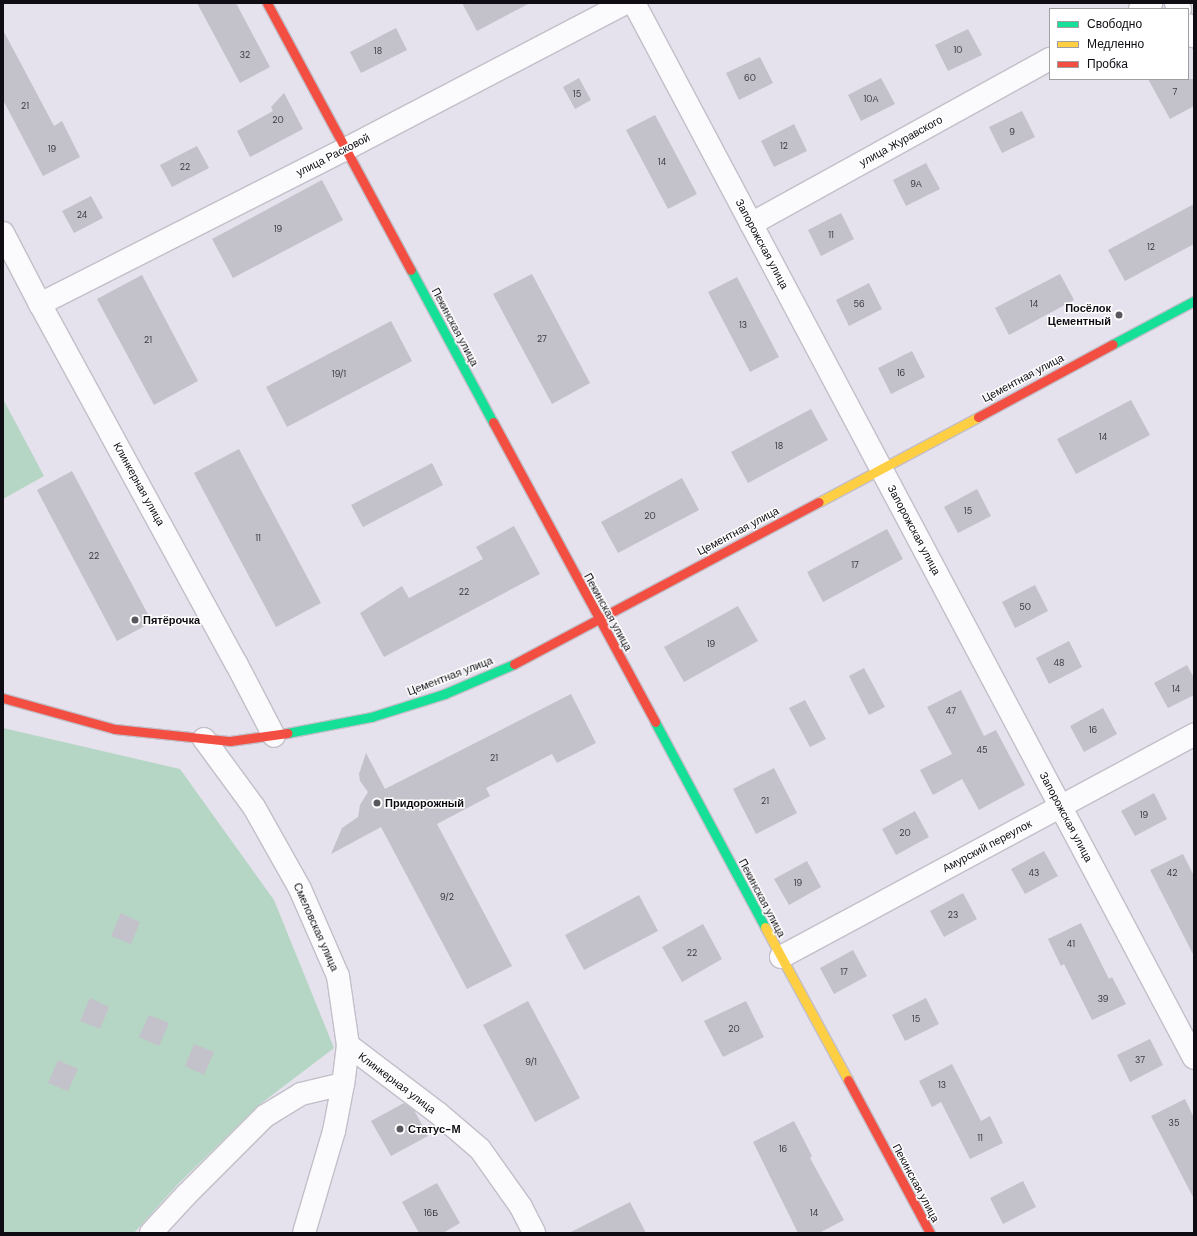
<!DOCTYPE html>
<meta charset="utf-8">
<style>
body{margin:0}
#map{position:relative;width:1197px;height:1236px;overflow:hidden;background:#e5e1ed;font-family:"DM Sans",sans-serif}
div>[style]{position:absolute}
.green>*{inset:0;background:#b6d6c5}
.building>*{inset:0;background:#c3c1c9}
.roads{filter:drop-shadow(1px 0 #c2bfc9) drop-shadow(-1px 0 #c2bfc9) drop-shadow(0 1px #c2bfc9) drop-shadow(0 -1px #c2bfc9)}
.street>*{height:22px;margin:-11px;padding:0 11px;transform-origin:11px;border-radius:11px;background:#fbfafc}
.fast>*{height:9px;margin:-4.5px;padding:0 4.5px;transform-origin:4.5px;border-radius:4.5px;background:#16e098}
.slow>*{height:9px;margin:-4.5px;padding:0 4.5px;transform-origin:4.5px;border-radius:4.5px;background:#ffcf43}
.jam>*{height:9px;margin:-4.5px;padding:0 4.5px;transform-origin:4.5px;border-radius:4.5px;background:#f24e42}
.dots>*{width:11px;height:11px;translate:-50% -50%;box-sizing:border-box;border:2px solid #fff;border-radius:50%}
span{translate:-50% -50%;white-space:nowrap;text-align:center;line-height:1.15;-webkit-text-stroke:3px #fff;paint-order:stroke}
.number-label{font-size:9px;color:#3c3940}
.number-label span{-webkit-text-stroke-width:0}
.street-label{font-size:11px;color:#0f0c13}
.poi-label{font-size:11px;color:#0f0c13;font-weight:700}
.right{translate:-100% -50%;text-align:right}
.left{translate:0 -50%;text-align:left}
.frame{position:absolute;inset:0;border:4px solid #0f0c13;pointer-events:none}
.legend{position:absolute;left:1049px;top:8px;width:140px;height:72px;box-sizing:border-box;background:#fff;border:1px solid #9f9ea1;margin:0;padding:5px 7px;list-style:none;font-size:12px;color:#0f0c13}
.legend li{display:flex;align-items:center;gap:8px;height:20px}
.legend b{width:20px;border:1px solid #9f9ea1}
</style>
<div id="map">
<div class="green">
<div style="clip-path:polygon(3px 399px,44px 476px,3px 499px)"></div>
<div style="clip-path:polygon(3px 728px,180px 769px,274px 900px,334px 1048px,259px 1105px,178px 1184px,134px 1233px,3px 1233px)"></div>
</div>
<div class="building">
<div style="clip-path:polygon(197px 3px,236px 3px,270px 67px,240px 83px)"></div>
<div style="clip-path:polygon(462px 3px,530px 3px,477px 31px)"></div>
<div style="clip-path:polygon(396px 28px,407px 50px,361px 73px,350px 52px)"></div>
<div style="clip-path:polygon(968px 29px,982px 55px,948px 71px,935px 45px)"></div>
<div style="clip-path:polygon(3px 30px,54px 126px,62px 121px,80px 157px,43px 176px,3px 100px)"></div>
<div style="clip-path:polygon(760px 57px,773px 83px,739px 100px,726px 73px)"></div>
<div style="clip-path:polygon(579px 78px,591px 100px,575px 109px,563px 87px)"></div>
<div style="clip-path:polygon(881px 78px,895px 104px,861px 121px,848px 95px)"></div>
<div style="clip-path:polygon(1148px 79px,1194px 79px,1194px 106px,1170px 119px)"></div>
<div style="clip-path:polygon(284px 93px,303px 129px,250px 157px,237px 131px,273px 111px,271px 107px)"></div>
<div style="clip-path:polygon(1022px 111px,1035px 137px,1002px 153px,989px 127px)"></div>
<div style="clip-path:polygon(655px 115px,697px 194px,668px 209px,626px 130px)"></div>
<div style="clip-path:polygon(794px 124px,807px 151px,774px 167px,761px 141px)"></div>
<div style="clip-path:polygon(197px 146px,209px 168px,172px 187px,160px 165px)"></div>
<div style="clip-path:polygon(926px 163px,940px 189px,906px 206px,893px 180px)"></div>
<div style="clip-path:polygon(322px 180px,343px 220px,233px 278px,212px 239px)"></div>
<div style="clip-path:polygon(91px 196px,103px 218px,74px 233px,62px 211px)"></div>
<div style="clip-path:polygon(1194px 204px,1194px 244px,1125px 281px,1108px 250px)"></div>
<div style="clip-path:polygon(841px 213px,854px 239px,821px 256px,808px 230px)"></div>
<div style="clip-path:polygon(532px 274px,590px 383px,552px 404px,493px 294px)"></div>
<div style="clip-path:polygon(1060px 274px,1074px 300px,1009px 335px,995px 308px)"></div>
<div style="clip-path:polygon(142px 275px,198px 381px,154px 405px,97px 299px)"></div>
<div style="clip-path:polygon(737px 277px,779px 357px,750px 372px,708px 292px)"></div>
<div style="clip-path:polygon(869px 283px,882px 309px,849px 326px,836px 300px)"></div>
<div style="clip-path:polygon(391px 321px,412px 361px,287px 427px,266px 387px)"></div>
<div style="clip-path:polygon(912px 351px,925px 377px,891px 394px,878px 368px)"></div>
<div style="clip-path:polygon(1131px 400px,1150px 435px,1076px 474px,1057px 439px)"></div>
<div style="clip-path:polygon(811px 409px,828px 440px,748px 483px,731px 452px)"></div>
<div style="clip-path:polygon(239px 449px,321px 603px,276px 627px,194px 473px)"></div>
<div style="clip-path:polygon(432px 463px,443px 485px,363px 527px,351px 505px)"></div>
<div style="clip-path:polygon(72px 471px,152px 622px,117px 641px,37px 490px)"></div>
<div style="clip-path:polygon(682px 478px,699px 510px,618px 553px,601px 522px)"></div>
<div style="clip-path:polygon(977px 489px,991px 516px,958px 533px,944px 507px)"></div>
<div style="clip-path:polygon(514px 526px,540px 574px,384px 657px,360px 613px,402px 586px,409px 598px,483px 559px,476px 547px)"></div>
<div style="clip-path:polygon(887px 529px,903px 559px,823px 602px,807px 572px)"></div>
<div style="clip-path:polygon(1035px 585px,1048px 611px,1015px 628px,1002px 602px)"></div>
<div style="clip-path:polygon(738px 606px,758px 641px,684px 682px,664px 647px)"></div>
<div style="clip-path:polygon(1069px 641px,1082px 667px,1049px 684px,1036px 658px)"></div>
<div style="clip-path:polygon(1187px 665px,1194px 678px,1194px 695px,1168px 708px,1154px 683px)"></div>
<div style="clip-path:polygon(864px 668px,885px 707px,869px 715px,849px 676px)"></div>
<div style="clip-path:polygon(961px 690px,984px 736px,996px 730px,1025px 785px,979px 810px,962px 779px,933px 795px,920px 770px,952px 754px,927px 707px)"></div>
<div style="clip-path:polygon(571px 694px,596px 743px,557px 763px,552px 754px,486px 788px,490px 796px,437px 824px,512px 966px,467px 989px,381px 827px,331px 854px,342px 828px,358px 817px,360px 805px,368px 792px,360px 781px,359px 774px,366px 753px,385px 789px)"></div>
<div style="clip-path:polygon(805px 700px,826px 739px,810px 747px,789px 708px)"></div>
<div style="clip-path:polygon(1103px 708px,1117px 734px,1084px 752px,1070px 726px)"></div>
<div style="clip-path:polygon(774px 768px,797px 813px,756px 834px,733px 789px)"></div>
<div style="clip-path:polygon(1154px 793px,1167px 819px,1135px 836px,1121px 811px)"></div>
<div style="clip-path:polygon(915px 811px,929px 837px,896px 855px,882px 829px)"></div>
<div style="clip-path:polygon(1044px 851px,1058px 876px,1025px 894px,1011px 869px)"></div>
<div style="clip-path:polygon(1183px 854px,1194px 876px,1194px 956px,1150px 870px)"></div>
<div style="clip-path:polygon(807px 861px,821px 887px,789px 905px,774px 879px)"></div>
<div style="clip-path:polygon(963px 893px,977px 919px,944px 937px,930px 911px)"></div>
<div style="clip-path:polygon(639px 895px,658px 931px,584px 970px,565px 935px)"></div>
<div style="clip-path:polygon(121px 913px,140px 922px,131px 944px,111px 936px)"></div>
<div style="clip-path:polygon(1081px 923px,1109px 979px,1112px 977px,1126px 1004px,1092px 1020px,1064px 964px,1061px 966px,1048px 939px)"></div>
<div style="clip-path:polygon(703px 924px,722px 959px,682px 982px,662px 947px)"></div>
<div style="clip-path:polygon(853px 950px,867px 976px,834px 994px,820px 968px)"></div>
<div style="clip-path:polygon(90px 998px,109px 1007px,100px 1029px,80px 1021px)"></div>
<div style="clip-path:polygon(926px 998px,939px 1024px,905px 1041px,892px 1015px)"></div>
<div style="clip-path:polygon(528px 1001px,580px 1098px,535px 1122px,483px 1025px)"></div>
<div style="clip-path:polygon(746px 1001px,764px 1037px,723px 1057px,704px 1021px)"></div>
<div style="clip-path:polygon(149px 1015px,169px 1023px,159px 1046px,139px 1037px)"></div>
<div style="clip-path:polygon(1150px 1039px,1163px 1065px,1130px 1082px,1117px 1055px)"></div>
<div style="clip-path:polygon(194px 1044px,214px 1052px,204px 1075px,185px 1066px)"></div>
<div style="clip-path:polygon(58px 1060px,78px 1069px,68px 1091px,48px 1083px)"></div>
<div style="clip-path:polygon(952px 1064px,981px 1121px,990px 1116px,1003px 1143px,970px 1159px,941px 1102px,932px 1107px,919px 1081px)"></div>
<div style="clip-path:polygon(1185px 1099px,1194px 1118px,1194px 1199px,1151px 1116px)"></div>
<div style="clip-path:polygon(404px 1103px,414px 1110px,428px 1136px,391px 1156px,371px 1121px)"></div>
<div style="clip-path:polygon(794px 1121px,812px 1156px,810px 1158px,844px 1220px,819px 1233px,798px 1233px,753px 1142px)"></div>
<div style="clip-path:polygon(1023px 1181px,1036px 1207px,1003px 1224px,990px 1198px)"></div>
<div style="clip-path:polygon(437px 1183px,460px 1223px,443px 1233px,419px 1233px,402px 1202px)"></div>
<div style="clip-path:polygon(630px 1202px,646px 1233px,569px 1233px)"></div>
</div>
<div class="roads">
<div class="street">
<div style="left:634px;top:3px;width:1194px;rotate:62.04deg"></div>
<div style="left:1176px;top:3px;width:7px;rotate:56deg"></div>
<div style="left:1140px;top:9px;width:13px;rotate:-29deg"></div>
<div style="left:1188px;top:25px;width:13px;rotate:61deg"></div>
<div style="left:751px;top:224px;width:342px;rotate:-28.9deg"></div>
<div style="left:3px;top:233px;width:80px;rotate:62.5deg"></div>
<div style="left:40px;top:304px;width:409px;rotate:61.4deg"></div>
<div style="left:236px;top:663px;width:82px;rotate:62.5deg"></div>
<div style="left:40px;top:304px;width:343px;rotate:-26.9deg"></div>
<div style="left:346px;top:149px;width:315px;rotate:-27.6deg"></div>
<div style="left:204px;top:739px;width:84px;rotate:53.7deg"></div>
<div style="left:254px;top:807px;width:94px;rotate:60.7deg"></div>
<div style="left:300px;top:889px;width:95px;rotate:66.4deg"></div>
<div style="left:338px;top:976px;width:70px;rotate:81.8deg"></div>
<div style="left:348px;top:1045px;width:39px;rotate:97deg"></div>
<div style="left:343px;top:1084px;width:48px;rotate:100.8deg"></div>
<div style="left:334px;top:1131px;width:106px;rotate:106.4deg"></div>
<div style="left:781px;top:957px;width:469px;rotate:-28.3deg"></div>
<div style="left:348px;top:1045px;width:113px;rotate:37.1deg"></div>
<div style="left:438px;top:1113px;width:55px;rotate:40.6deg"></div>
<div style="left:480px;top:1149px;width:71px;rotate:54.7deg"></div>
<div style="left:521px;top:1207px;width:29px;rotate:63deg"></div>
<div style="left:151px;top:1233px;width:52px;rotate:-47.4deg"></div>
<div style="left:186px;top:1195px;width:112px;rotate:-45deg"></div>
<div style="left:265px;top:1116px;width:42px;rotate:-31.4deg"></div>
<div style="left:301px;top:1094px;width:43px;rotate:-13.4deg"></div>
</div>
<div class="fast">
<div style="left:411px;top:270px;width:173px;rotate:61.7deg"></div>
<div style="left:1113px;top:344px;width:92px;rotate:-28deg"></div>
<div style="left:655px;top:722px;width:233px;rotate:61.8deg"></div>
<div style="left:287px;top:733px;width:86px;rotate:-10.8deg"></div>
<div style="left:371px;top:717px;width:77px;rotate:-17.5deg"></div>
<div style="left:444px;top:694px;width:76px;rotate:-23.2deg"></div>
</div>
<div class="slow">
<div style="left:819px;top:502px;width:180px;rotate:-28.1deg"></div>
<div style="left:765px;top:927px;width:174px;rotate:61.5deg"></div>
</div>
<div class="jam">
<div style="left:267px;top:3px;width:303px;rotate:61.7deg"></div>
<div style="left:978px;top:417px;width:153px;rotate:-28.4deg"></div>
<div style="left:493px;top:422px;width:341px;rotate:61.6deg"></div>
<div style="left:514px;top:664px;width:345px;rotate:-28deg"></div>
<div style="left:3px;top:698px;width:116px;rotate:15.5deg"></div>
<div style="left:115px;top:729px;width:116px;rotate:6deg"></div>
<div style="left:230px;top:741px;width:58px;rotate:-8deg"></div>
<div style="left:848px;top:1080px;width:174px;rotate:61.8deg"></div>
</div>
</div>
<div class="dots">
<div style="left:1119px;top:315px;background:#5a575f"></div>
<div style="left:135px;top:620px;background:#5a575f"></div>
<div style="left:377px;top:803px;background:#5a575f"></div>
<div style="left:400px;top:1129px;background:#5a575f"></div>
</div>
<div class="number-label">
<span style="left:958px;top:50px">10</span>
<span style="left:378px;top:51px">18</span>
<span style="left:245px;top:55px">32</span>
<span style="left:750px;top:78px">60</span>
<span style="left:1175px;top:92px">7</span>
<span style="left:577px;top:94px">15</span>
<span style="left:871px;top:99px">10А</span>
<span style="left:25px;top:106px">21</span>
<span style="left:278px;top:120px">20</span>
<span style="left:1012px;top:132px">9</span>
<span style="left:784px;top:146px">12</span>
<span style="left:52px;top:149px">19</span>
<span style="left:662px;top:162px">14</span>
<span style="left:185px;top:167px">22</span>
<span style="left:916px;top:184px">9А</span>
<span style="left:82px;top:215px">24</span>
<span style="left:278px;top:229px">19</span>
<span style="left:831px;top:235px">11</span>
<span style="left:1151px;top:247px">12</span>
<span style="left:859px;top:304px">56</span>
<span style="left:1034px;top:304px">14</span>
<span style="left:743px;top:325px">13</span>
<span style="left:542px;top:339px">27</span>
<span style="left:148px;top:340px">21</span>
<span style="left:901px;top:373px">16</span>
<span style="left:339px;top:374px">19/1</span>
<span style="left:1103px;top:437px">14</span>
<span style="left:779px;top:446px">18</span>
<span style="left:968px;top:511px">15</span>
<span style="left:650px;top:516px">20</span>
<span style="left:258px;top:538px">11</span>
<span style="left:94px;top:556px">22</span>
<span style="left:855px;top:565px">17</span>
<span style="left:464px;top:592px">22</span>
<span style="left:1025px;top:607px">50</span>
<span style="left:711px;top:644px">19</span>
<span style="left:1059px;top:663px">48</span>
<span style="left:1176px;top:689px">14</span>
<span style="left:951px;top:711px">47</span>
<span style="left:1093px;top:730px">16</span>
<span style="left:982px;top:750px">45</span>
<span style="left:494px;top:758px">21</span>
<span style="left:765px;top:801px">21</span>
<span style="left:1144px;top:815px">19</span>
<span style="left:905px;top:833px">20</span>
<span style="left:1034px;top:873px">43</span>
<span style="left:1172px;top:873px">42</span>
<span style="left:798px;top:883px">19</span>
<span style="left:447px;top:897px">9/2</span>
<span style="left:953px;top:915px">23</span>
<span style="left:1071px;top:944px">41</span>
<span style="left:692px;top:953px">22</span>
<span style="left:844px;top:972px">17</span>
<span style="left:1103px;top:999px">39</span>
<span style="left:916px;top:1019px">15</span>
<span style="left:734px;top:1029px">20</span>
<span style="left:1140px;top:1060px">37</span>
<span style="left:531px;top:1062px">9/1</span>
<span style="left:942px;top:1085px">13</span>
<span style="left:1174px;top:1123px">35</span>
<span style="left:980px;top:1138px">11</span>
<span style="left:783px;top:1149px">16</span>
<span style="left:431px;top:1213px">16Б</span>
<span style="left:814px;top:1213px">14</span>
</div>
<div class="street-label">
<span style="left:901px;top:141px;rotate:-29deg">улица Журавского</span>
<span style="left:333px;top:155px;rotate:-27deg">улица Расковой</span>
<span style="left:762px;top:244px;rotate:62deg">Запорожская улица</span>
<span style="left:455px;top:327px;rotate:62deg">Пекинская улица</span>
<span style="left:1023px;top:378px;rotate:-28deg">Цементная улица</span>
<span style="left:139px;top:484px;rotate:61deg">Клинкерная улица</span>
<span style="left:914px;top:530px;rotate:62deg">Запорожская улица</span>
<span style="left:738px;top:531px;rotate:-28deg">Цементная улица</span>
<span style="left:608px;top:612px;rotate:61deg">Пекинская улица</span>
<span style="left:450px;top:676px;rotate:-21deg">Цементная улица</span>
<span style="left:1066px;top:817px;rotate:62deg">Запорожская улица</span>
<span style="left:987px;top:846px;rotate:-28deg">Амурский переулок</span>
<span style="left:762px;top:898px;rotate:62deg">Пекинская улица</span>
<span style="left:316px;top:927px;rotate:66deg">Смеловская улица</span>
<span style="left:397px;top:1083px;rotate:37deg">Клинкерная улица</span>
<span style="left:916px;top:1183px;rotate:62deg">Пекинская улица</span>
</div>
<div class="poi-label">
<span class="right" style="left:1111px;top:315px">Посёлок<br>Цементный</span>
<span class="left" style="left:143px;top:620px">Пятёрочка</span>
<span class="left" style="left:385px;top:803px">Придорожный</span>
<span class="left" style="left:408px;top:1129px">Статус-М</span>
</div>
<div class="frame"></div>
<ul class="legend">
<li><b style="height:5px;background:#16e098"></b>Свободно</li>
<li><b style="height:5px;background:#ffcf43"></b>Медленно</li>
<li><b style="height:5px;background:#f24e42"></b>Пробка</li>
</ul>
</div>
